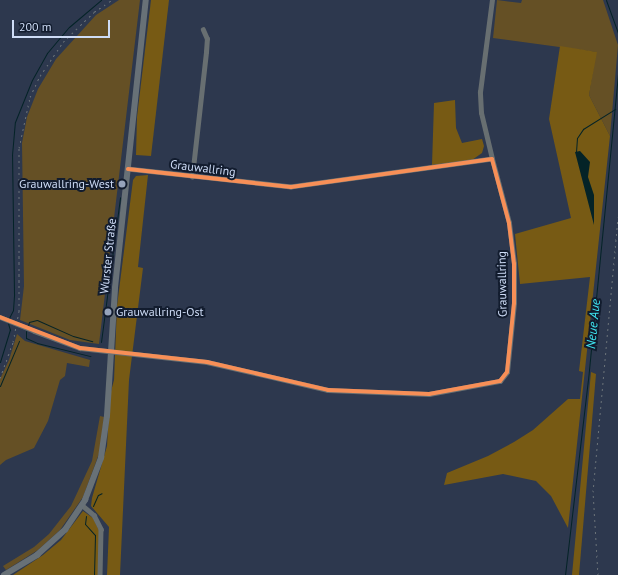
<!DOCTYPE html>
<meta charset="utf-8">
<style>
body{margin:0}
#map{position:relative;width:618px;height:575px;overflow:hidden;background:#2d384e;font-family:"PT Sans",sans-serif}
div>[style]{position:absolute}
.green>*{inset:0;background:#655025}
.forest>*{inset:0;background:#775a14}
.water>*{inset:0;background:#042327}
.stream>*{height:1px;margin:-0.5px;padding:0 0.5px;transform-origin:0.5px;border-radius:0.5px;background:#042327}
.minor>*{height:4.5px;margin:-2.25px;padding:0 2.25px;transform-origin:2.25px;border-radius:2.25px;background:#686f71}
.major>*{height:5.5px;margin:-2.75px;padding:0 2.75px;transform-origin:2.75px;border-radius:2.75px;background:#687177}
.rail>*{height:1px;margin-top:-0.5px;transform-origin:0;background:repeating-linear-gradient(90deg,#6a7278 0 2px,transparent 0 6px)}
.minor-bridge>*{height:4.5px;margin:-2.25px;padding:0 2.25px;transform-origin:2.25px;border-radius:2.25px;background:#686f71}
.cycleway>*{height:4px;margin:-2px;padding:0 2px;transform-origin:2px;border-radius:2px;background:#f78f57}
.dots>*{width:11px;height:11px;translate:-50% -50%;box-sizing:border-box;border:2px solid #121c2e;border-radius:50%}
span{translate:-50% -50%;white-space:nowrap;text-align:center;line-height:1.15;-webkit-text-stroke:4px #121c2e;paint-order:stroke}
.street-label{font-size:12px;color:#cedcf6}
.poi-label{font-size:12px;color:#cedcf6}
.right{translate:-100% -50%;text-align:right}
.left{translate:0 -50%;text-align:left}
.water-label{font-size:13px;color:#3fe5f1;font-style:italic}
.scale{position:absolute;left:12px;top:20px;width:98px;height:18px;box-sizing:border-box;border:2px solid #cedcf6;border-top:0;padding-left:5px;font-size:12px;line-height:14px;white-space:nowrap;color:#cedcf6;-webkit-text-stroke:3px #121c2e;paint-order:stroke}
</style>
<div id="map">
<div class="green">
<div style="clip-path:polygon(119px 0,140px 0,99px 344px,70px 340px,20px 320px,24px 286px,22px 143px,27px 117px,38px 89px,56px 59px,96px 15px)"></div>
<div style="clip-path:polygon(497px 0,521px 3px,522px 0,603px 0,618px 45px,610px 136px,589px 95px,596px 52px,493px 38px)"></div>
<div style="clip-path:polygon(17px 334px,25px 341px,90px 360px,89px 367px,67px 363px,65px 376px,60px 380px,48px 421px,34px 448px,6px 460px,0 465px,0 379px,9px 360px)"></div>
<div style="clip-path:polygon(100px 416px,104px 417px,100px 451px,83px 497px,60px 530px,38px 550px,6px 570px,3px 566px,34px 547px,49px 534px,71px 506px,92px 461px)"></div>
</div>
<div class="forest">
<div style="clip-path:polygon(151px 0,169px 0,151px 156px,136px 155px,137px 117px)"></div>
<div style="clip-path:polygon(560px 46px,597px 52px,589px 95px,610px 136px,568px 528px,551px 496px,536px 481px,503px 474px,444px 485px,447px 473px,488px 456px,514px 442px,533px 430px,568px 399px,580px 399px,583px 372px,579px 371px,590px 277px,520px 284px,515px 234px,571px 218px,549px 119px)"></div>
<div style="clip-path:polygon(455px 100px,456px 128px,462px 143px,482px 139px,484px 146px,482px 153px,472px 160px,432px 165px,434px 103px)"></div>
<div style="clip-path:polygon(148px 175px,138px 267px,143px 268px,129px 380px,120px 575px,107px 575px,109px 527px,91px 506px,92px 498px,107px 446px,110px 395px,114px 380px,117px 306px,133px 180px,136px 176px)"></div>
<div style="clip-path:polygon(591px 372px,596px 374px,579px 575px,572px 575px)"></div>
<div style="clip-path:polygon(83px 511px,93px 518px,100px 532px,99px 575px,13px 575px,43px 555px,61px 540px)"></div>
</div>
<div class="water">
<div style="clip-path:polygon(580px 151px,590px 162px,588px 177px,594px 195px,594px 225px,575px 152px)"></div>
</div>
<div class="stream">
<div style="left:606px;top:0;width:35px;rotate:70deg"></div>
<div style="left:576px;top:152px;width:14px;rotate:-86deg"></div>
<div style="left:577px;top:138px;width:11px;rotate:-56deg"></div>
<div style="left:583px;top:129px;width:38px;rotate:-32deg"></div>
<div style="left:9px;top:318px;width:9px;rotate:-63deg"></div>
<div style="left:13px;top:310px;width:16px;rotate:-86deg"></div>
<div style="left:14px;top:294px;width:139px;rotate:-90.8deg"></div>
<div style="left:12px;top:155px;width:33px;rotate:-85deg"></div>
<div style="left:15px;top:122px;width:45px;rotate:-68deg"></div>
<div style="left:32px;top:80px;width:31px;rotate:-61deg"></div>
<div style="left:47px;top:53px;width:34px;rotate:-50deg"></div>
<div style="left:69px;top:27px;width:42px;rotate:-40.2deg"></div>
<div style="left:28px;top:326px;width:4px;rotate:-76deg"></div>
<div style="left:29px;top:322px;width:8px;rotate:-14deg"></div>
<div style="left:37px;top:320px;width:39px;rotate:24deg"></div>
<div style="left:73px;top:336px;width:20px;rotate:15deg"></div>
<div style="left:26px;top:331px;width:7px;rotate:90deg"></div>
<div style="left:26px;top:338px;width:12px;rotate:24deg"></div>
<div style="left:37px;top:343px;width:55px;rotate:13.8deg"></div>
<div style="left:101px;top:342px;width:146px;rotate:-82.5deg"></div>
<div style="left:0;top:362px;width:34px;rotate:-73deg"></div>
<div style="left:10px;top:330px;width:7px;rotate:-106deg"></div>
<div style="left:0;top:386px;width:49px;rotate:-67.1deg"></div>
<div style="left:93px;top:506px;width:12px;rotate:-66deg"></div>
<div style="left:98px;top:495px;width:4px;rotate:-27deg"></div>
<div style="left:86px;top:516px;width:8px;rotate:97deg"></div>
<div style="left:85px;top:524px;width:15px;rotate:48deg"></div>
<div style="left:95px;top:535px;width:40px;rotate:91.4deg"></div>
<div style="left:565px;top:575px;width:196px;rotate:-83.3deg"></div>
<div style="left:588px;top:380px;width:309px;rotate:-84.4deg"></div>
</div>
<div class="minor">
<div style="left:492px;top:159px;width:47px;rotate:-103.4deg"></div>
<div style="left:481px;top:113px;width:21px;rotate:-93deg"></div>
<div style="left:480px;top:92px;width:93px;rotate:-82.6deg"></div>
<div style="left:192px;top:177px;width:126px;rotate:-83.6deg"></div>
<div style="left:206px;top:52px;width:13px;rotate:-86deg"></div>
<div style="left:207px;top:39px;width:10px;rotate:-114deg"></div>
<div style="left:34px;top:331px;width:49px;rotate:20.3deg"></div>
<div style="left:80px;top:348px;width:128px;rotate:6.3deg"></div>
<div style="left:207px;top:362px;width:124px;rotate:13deg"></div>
<div style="left:328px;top:390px;width:101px;rotate:2.3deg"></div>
<div style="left:429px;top:394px;width:72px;rotate:-10.4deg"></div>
<div style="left:500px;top:381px;width:11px;rotate:-52deg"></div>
<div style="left:507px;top:372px;width:69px;rotate:-84.2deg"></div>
<div style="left:514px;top:303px;width:39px;rotate:-90deg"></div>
<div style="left:514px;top:264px;width:41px;rotate:-97deg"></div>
<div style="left:509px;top:223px;width:66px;rotate:-104.9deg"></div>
<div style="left:492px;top:159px;width:203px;rotate:172.1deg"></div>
<div style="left:291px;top:187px;width:164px;rotate:-173.7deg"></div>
<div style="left:82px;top:505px;width:16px;rotate:40deg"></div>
<div style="left:94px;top:515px;width:16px;rotate:63deg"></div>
<div style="left:101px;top:529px;width:46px;rotate:91.2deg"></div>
</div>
<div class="major">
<div style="left:4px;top:575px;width:39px;rotate:-31deg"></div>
<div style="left:37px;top:555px;width:38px;rotate:-42deg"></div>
<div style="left:65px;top:530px;width:36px;rotate:-56deg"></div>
<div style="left:85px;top:500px;width:45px;rotate:-69.1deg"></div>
<div style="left:101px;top:458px;width:42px;rotate:-81.9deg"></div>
<div style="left:107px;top:416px;width:128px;rotate:-86.4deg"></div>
<div style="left:115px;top:288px;width:290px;rotate:-83.9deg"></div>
</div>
<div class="rail">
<div style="left:0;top:378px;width:38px;rotate:-70deg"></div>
<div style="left:13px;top:342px;width:31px;rotate:-79deg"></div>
<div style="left:19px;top:312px;width:164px;rotate:-90deg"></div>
<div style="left:19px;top:148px;width:52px;rotate:-77.8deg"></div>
<div style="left:30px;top:97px;width:23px;rotate:-65deg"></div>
<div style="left:40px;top:76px;width:41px;rotate:-55.9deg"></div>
<div style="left:63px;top:42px;width:43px;rotate:-44.1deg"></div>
<div style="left:94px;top:12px;width:22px;rotate:-34deg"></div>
<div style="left:598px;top:575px;width:83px;rotate:-93.4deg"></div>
<div style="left:593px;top:492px;width:276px;rotate:-84.8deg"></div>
</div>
<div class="minor-bridge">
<div style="left:0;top:317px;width:37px;rotate:22deg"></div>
</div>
<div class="cycleway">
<div style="left:0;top:317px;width:86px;rotate:21.2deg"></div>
<div style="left:80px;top:348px;width:128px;rotate:6.3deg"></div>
<div style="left:207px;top:362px;width:124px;rotate:13deg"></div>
<div style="left:328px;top:390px;width:101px;rotate:2.3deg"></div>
<div style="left:429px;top:394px;width:72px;rotate:-10.4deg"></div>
<div style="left:500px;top:381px;width:11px;rotate:-52deg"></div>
<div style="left:507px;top:372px;width:69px;rotate:-84.2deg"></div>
<div style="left:514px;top:303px;width:39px;rotate:-90deg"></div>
<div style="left:514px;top:264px;width:41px;rotate:-97deg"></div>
<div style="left:509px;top:223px;width:66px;rotate:-104.9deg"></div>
<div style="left:492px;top:159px;width:203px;rotate:172.1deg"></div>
<div style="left:291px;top:187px;width:164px;rotate:-173.7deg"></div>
</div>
<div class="dots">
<div style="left:122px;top:184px;background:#96a3bb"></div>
<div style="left:108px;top:312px;background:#96a3bb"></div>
</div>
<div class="street-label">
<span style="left:203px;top:168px;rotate:7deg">Grauwallring</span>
<span style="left:108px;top:256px;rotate:-84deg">Wurster Straße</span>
<span style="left:502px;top:284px;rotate:-91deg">Grauwallring</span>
</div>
<div class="poi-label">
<span class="right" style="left:114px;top:184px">Grauwallring-West</span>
<span class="left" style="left:116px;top:312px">Grauwallring-Ost</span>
</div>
<div class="water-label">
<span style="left:594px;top:324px;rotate:-84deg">Neue Aue</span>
</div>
<div class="scale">200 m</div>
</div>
